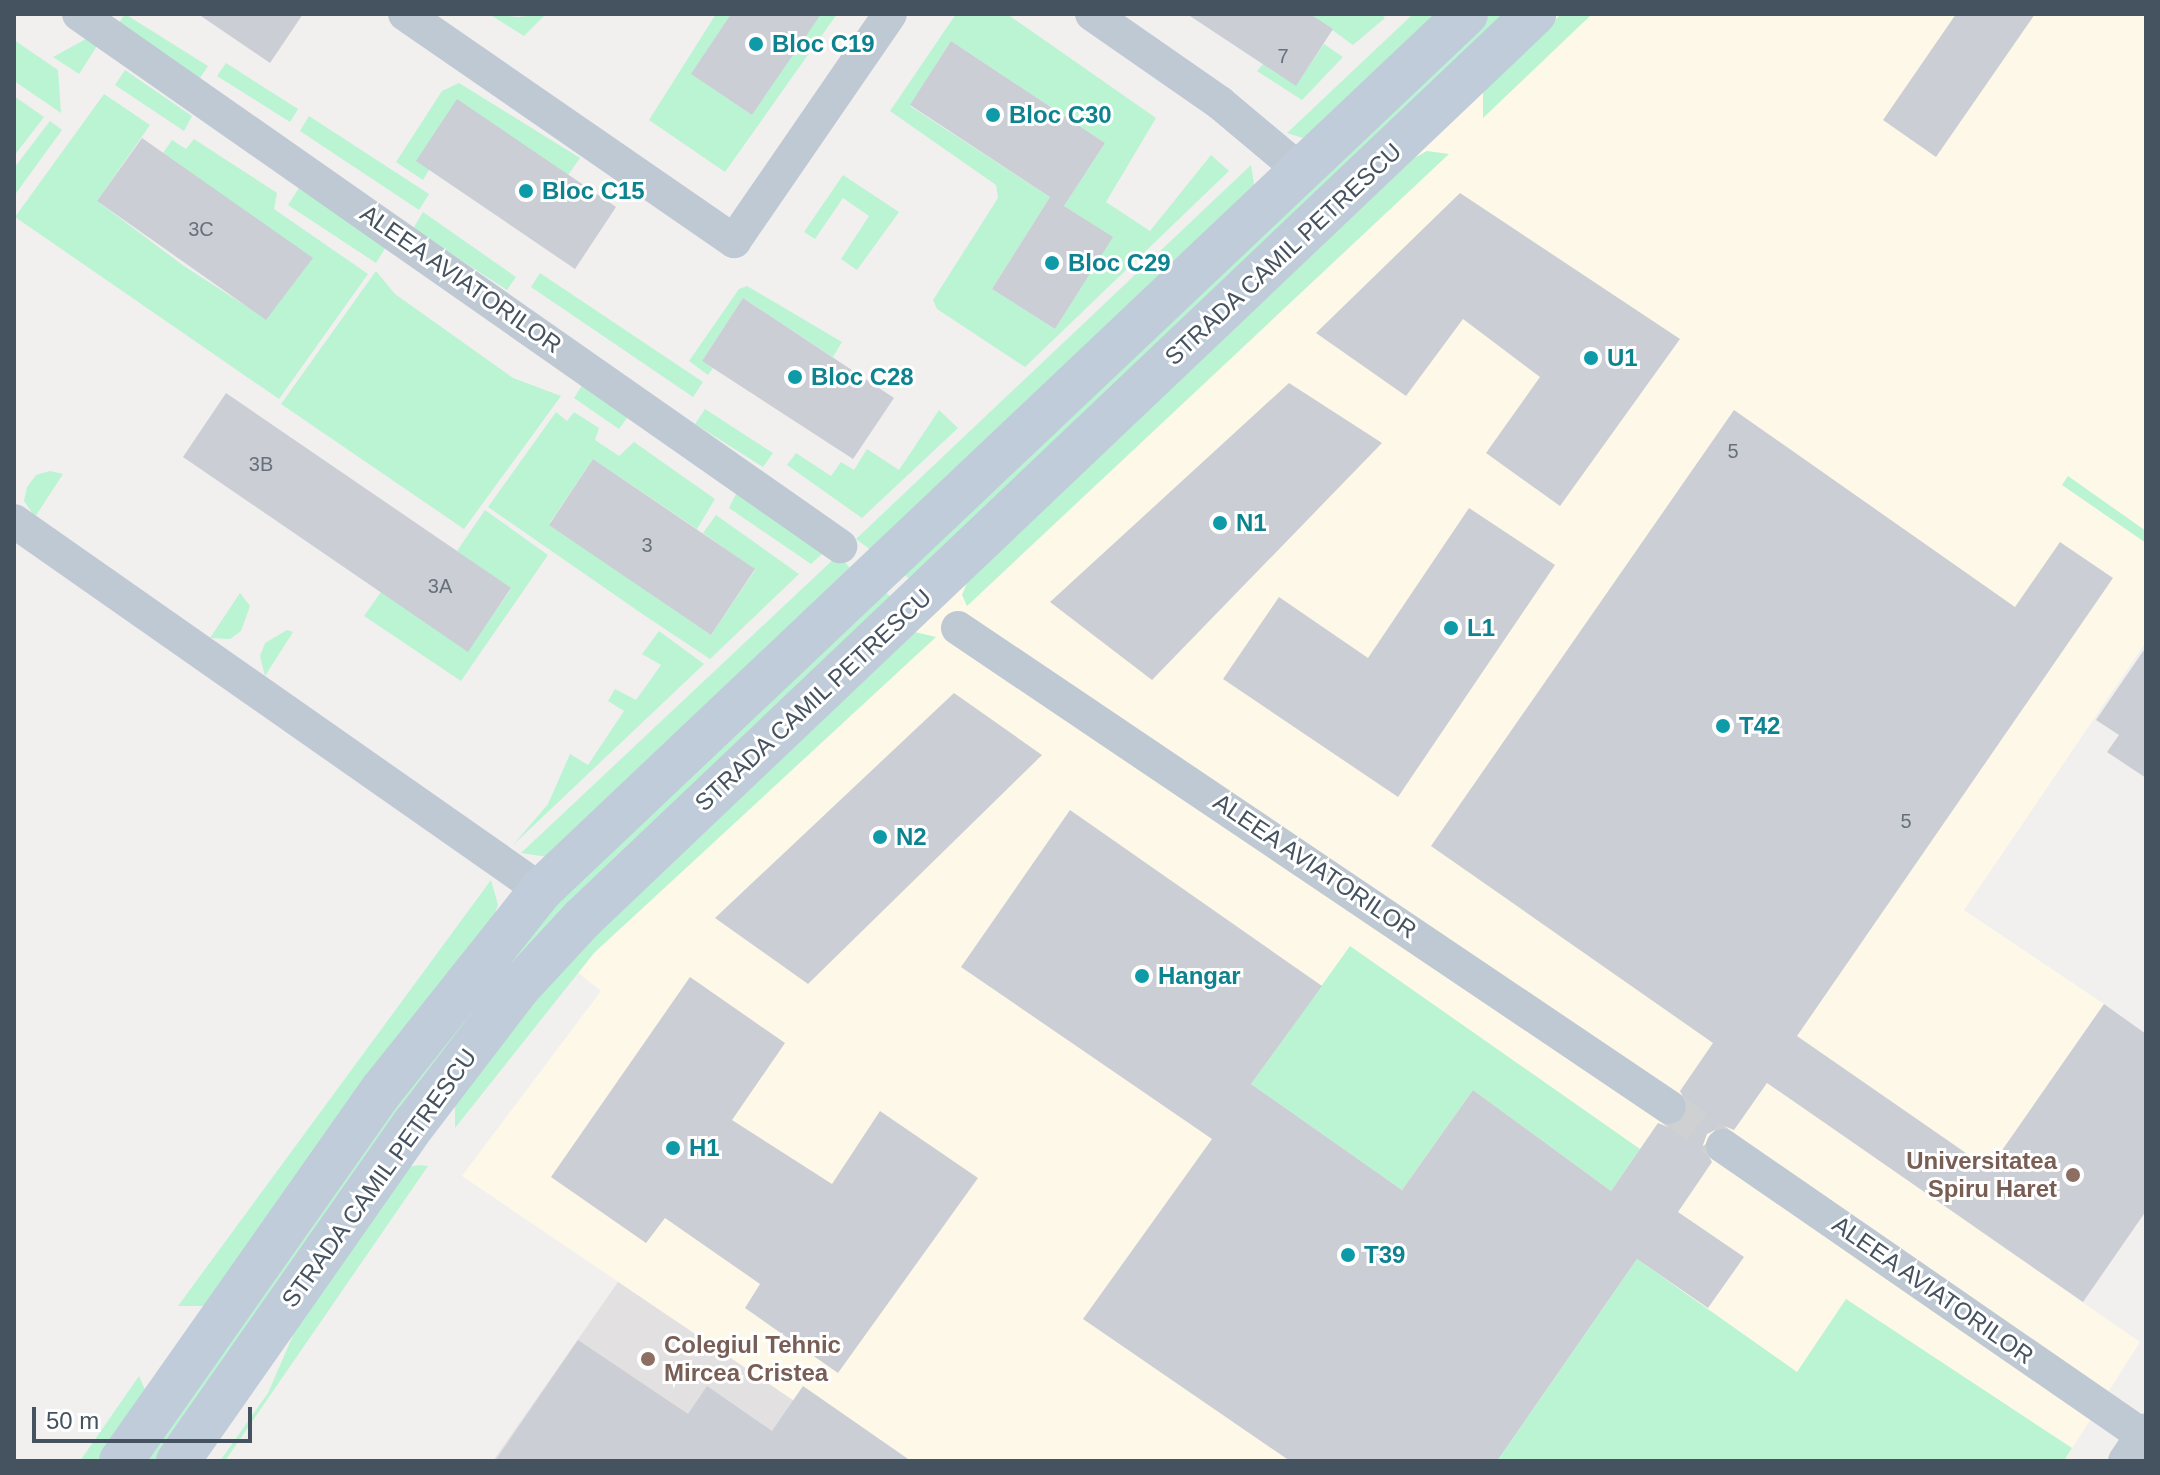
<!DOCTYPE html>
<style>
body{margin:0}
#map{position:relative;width:2160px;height:1475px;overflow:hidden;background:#f2efef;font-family:Arial,sans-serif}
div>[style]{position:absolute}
.commercial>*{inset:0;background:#fef8e8}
.education>*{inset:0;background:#e3e0e1}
.green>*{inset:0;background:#baf4d3}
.building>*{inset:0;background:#cbced5}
.street-tunnel>*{height:34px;margin-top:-17px;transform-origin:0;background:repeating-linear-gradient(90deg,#cfd0d2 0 34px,transparent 0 51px)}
.street>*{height:34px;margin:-17px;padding:0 17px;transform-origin:17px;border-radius:17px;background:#bfc9d3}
.secondary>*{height:44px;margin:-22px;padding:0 22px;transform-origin:22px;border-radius:22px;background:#c0ccda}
.dots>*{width:22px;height:22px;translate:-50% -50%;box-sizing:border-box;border:4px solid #fff;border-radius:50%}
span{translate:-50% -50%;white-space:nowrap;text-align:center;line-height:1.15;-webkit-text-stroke:6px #fff;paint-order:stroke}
.number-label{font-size:20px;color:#66717c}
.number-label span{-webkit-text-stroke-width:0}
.culture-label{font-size:24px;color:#0d838f;font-weight:700}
.left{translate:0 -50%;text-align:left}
.street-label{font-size:24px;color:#45525f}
.education-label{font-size:24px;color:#785e54;font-weight:700}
.right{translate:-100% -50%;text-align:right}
.frame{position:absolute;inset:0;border:16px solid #45525f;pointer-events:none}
.scale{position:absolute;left:32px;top:1407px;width:220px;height:36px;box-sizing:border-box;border:4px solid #45525f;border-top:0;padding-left:10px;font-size:24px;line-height:28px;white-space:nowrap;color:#45525f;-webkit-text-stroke:6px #fff;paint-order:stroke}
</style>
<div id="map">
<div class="commercial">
<div style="clip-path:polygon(1519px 14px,2146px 14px,2146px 642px,1964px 910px,2104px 1004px,1990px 1168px,1977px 1229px,2140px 1342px,2064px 1461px,883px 1461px,462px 1176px,601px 991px,541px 943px)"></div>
</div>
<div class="education">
<div style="clip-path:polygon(618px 1282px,883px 1461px,493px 1461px)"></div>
</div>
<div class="green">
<div style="clip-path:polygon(125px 14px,208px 66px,198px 81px,117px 26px)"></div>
<div style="clip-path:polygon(489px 14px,518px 17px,546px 14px,524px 36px)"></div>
<div style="clip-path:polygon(716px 14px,731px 14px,692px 74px,752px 115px,820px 14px,837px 14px,725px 172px,649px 120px)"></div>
<div style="clip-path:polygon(evenodd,956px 14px,1007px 14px,1156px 118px,1106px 202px,1150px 231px,1211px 155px,1229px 171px,1025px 367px,937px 309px,933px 300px,998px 198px,996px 185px,890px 111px,956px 14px,951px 41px,1105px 143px,1064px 206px,1112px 237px,1055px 329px,992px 289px,1050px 197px,910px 106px,951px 41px)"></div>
<div style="clip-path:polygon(1310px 14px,1381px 14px,1385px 18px,1353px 45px)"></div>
<div style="clip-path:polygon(1413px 14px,1447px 14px,1322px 134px,1303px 138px,1287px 133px)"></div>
<div style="clip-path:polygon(1484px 14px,1504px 14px,914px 581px,900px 573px)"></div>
<div style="clip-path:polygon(1561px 14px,1592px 14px,1483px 118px,1483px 93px,1489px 84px)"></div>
<div style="clip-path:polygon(86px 39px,97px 46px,79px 74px,53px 57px)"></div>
<div style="clip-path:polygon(14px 40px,58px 70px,61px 113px,14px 81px)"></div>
<div style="clip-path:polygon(1324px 44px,1343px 57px,1302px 100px,1257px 71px,1263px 64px,1296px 85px)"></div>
<div style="clip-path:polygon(226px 63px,298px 109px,290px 122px,217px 76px)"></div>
<div style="clip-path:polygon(125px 70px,192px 116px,184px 131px,115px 85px)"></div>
<div style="clip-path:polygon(459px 83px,580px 158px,568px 175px,429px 170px,423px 180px,396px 162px,442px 91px)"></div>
<div style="clip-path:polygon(104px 94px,150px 125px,97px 201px,184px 266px,266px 319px,312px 259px,163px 153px,172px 140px,186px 149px,194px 139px,277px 193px,274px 209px,368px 274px,279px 399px,15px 217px)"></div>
<div style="clip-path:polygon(14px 96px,44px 117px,14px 156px)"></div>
<div style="clip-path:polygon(309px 116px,429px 194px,419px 210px,300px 131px)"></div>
<div style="clip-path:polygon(50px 121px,62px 130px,14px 196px,14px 168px)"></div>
<div style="clip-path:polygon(1427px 151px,1449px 154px,967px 606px,962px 595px,968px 580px,1412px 159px)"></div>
<div style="clip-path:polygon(1251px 165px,1255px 190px,875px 553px,856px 539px)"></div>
<div style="clip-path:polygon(843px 175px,899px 212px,857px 270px,841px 259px,869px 216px,843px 198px,815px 239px,804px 232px)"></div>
<div style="clip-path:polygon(299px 188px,386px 247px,376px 263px,288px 205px)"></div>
<div style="clip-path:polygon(423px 212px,516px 277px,507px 290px,413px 229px)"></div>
<div style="clip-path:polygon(376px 271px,395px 294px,513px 378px,561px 396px,464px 529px,281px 404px)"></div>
<div style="clip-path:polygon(540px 273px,703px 382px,693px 397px,531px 287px)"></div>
<div style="clip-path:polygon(747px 286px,842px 342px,833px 357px,743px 298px,702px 361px,713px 368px,708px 375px,689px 361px,739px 289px)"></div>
<div style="clip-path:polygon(583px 384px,629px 415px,619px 429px,574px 398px)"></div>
<div style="clip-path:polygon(705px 409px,773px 453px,763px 467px,695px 424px)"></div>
<div style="clip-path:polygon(939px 410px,958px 428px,862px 518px,787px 465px,796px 453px,831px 476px,841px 462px,854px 470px,867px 449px,899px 470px)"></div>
<div style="clip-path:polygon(556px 412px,567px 421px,574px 412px,599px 428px,595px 440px,619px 456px,634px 442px,715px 499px,697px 529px,593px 459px,549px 524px,711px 635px,755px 570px,703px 533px,716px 515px,799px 574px,710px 659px,638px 611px,488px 507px)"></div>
<div style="clip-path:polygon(50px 471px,63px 474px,35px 517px,24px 501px,27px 487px,36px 475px)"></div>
<div style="clip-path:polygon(2068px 476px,2146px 531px,2146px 543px,2062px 485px)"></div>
<div style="clip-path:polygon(737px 492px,823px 553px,811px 564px,729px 508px)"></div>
<div style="clip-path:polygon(485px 510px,548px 555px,461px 681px,364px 616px,381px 592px,468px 651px,511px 589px,457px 551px)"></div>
<div style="clip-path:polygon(838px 555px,853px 571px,548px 857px,521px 853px)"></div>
<div style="clip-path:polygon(881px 589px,894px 599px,673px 809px,166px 1461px,139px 1461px,281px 1259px,538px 916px)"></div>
<div style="clip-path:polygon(240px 593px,250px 606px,241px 631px,230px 639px,210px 638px)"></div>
<div style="clip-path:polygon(287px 630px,293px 632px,265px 676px,260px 656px,265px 643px)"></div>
<div style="clip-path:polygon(659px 631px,704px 664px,513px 845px,548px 804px,570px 754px,588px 765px,624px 711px,608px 701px,615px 689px,636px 700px,661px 665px,642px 654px)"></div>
<div style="clip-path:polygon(915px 632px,936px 637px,594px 953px,455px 1128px,455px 1105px,552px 976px)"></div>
<div style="clip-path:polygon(491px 880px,498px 905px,492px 921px,204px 1306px,178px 1306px)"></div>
<div style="clip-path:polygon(1350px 946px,1640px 1149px,1611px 1191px,1473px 1090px,1402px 1190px,1251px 1084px)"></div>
<div style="clip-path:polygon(419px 1165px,428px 1166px,225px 1461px,220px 1461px,268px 1393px,301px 1317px,409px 1167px)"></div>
<div style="clip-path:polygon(1637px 1259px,1797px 1372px,1846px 1299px,2072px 1448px,2064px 1461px,1497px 1461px)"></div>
<div style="clip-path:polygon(139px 1376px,146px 1392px,105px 1461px,80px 1461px)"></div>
</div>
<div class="building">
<div style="clip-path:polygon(198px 14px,303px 14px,270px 63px)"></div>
<div style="clip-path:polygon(731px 14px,821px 14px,752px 115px,691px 74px)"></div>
<div style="clip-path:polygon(1187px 14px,1310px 14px,1333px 29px,1296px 86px)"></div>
<div style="clip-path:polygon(1956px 14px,2035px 14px,1936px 157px,1883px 120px)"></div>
<div style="clip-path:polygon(951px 41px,1105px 143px,1064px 206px,1113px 237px,1055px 329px,992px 289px,1050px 197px,910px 105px)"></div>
<div style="clip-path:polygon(457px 99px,616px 207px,575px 269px,416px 161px)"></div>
<div style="clip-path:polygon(142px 138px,313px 258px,266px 320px,97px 201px)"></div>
<div style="clip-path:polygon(1460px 193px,1680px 339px,1560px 506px,1486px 453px,1540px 377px,1463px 319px,1406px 396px,1316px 333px)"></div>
<div style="clip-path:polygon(743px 298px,894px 398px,853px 459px,702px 361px)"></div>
<div style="clip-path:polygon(1289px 383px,1382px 443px,1152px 680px,1050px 602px)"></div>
<div style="clip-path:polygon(226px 393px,511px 588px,468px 652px,183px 457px)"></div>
<div style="clip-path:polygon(1734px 410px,2015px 607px,2060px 542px,2113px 578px,1797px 1036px,1989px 1169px,2104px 1004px,2146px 1034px,2146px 1211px,2083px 1302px,1767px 1083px,1734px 1130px,1724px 1126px,1707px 1134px,1703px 1145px,1712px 1162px,1678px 1212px,1744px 1257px,1708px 1308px,1637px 1259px,1497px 1461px,1290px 1461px,1083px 1319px,1212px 1139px,961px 967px,1070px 810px,1322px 986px,1251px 1084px,1402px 1190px,1473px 1090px,1611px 1191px,1658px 1123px,1668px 1127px,1685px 1119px,1689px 1108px,1680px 1091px,1713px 1043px,1431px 846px)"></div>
<div style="clip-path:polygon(593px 459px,755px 569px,711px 635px,549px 525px)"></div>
<div style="clip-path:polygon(1469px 508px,1555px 565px,1398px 797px,1223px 679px,1279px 597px,1368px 658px)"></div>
<div style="clip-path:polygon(2146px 647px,2146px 778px,2107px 752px,2119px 735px,2096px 720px)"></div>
<div style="clip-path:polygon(954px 693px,1042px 755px,808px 984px,715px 918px)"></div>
<div style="clip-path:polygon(690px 977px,785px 1043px,732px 1120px,832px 1184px,880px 1111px,978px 1178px,838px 1373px,745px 1308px,760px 1284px,665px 1218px,646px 1243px,551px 1177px)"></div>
<div style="clip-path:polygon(578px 1340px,688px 1414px,707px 1386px,772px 1431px,803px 1386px,911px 1461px,495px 1461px)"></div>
</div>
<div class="street-tunnel">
<div style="left:1669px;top:1107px;width:67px;rotate:35.8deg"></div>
</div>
<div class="street">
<div style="left:79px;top:14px;width:929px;rotate:34.96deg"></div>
<div style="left:405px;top:14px;width:400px;rotate:34.6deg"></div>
<div style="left:734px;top:241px;width:275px;rotate:-55.5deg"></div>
<div style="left:1092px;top:14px;width:156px;rotate:34.8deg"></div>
<div style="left:1220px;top:103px;width:106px;rotate:40deg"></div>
<div style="left:14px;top:521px;width:643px;rotate:35deg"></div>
<div style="left:958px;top:628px;width:857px;rotate:33.97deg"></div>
<div style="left:1723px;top:1146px;width:509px;rotate:34.6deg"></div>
<div style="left:2125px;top:1461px;width:37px;rotate:-56deg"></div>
</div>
<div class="secondary">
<div style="left:121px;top:1461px;width:454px;rotate:-54.9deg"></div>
<div style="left:382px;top:1090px;width:256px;rotate:-51.5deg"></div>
<div style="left:541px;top:890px;width:1274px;rotate:-43.44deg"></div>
<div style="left:178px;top:1461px;width:413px;rotate:-55deg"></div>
<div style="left:415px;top:1123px;width:171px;rotate:-52.6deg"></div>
<div style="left:519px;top:987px;width:93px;rotate:-47.2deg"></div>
<div style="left:582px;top:919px;width:1314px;rotate:-43.55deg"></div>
</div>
<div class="dots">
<div style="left:756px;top:44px;background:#0f9aa8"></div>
<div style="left:993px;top:115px;background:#0f9aa8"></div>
<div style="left:526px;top:191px;background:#0f9aa8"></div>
<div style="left:1052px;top:263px;background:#0f9aa8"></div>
<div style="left:1591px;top:358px;background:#0f9aa8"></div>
<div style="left:795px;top:377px;background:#0f9aa8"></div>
<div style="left:1220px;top:523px;background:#0f9aa8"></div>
<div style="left:1451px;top:628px;background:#0f9aa8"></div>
<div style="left:1723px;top:726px;background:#0f9aa8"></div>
<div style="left:880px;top:837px;background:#0f9aa8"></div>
<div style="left:1142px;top:976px;background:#0f9aa8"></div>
<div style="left:673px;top:1148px;background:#0f9aa8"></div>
<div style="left:2073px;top:1175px;background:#8d6e63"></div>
<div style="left:1348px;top:1255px;background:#0f9aa8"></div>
<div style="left:648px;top:1359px;background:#8d6e63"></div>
</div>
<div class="number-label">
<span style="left:1283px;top:56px">7</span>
<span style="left:201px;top:229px">3C</span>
<span style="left:1733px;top:451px">5</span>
<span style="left:261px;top:464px">3B</span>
<span style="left:647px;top:545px">3</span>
<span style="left:440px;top:586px">3A</span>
<span style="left:1906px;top:821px">5</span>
</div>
<div class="culture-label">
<span class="left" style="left:772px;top:44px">Bloc C19</span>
<span class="left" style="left:1009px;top:115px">Bloc C30</span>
<span class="left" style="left:542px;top:191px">Bloc C15</span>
<span class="left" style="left:1068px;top:263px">Bloc C29</span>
<span class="left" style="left:1607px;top:358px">U1</span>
<span class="left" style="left:811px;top:377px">Bloc C28</span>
<span class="left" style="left:1236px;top:523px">N1</span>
<span class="left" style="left:1467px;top:628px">L1</span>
<span class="left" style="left:1739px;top:726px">T42</span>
<span class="left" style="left:896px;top:837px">N2</span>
<span class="left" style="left:1158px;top:976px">Hangar</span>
<span class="left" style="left:689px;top:1148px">H1</span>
<span class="left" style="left:1364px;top:1255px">T39</span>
</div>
<div class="street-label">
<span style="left:1283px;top:254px;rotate:-43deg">STRADA CAMIL PETRESCU</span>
<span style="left:461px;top:279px;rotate:35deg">ALEEA AVIATORILOR</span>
<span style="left:813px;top:700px;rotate:-43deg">STRADA CAMIL PETRESCU</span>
<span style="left:1315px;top:866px;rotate:34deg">ALEEA AVIATORILOR</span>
<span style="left:379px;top:1178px;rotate:-54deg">STRADA CAMIL PETRESCU</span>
<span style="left:1933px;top:1290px;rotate:35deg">ALEEA AVIATORILOR</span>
</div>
<div class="education-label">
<span class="right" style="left:2057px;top:1175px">Universitatea<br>Spiru Haret</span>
<span class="left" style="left:664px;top:1359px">Colegiul Tehnic<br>Mircea Cristea</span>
</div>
<div class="frame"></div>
<div class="scale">50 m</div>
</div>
